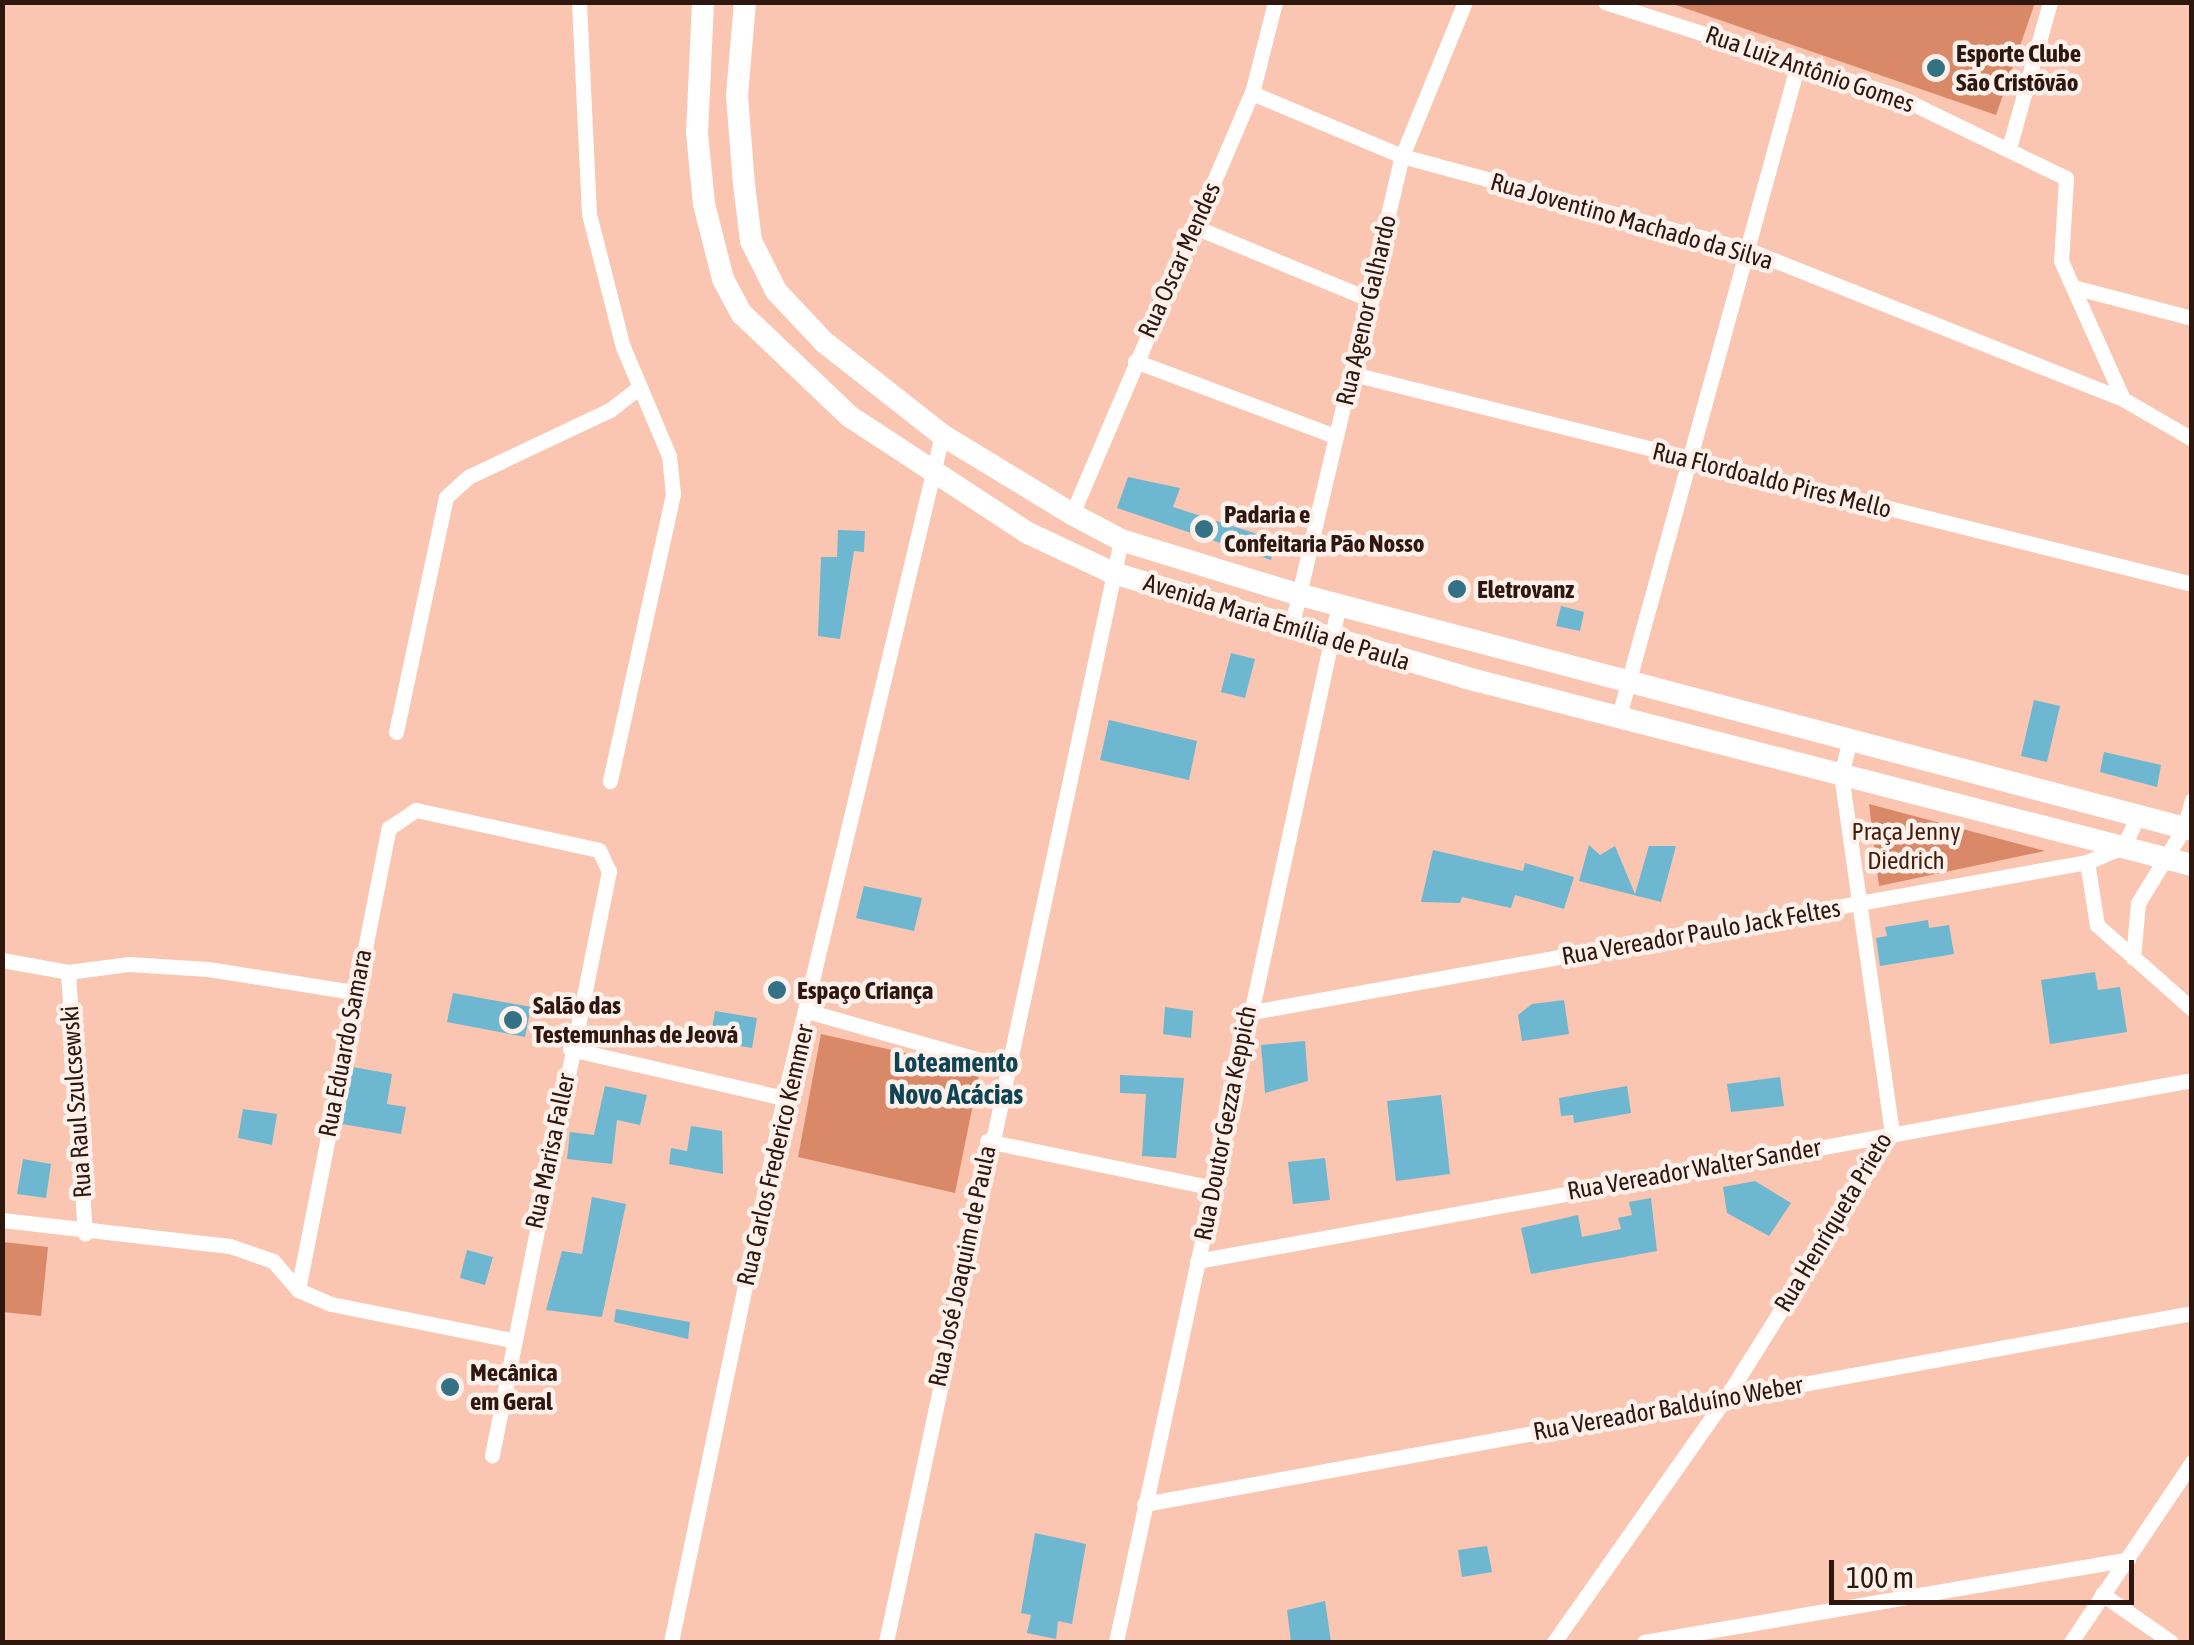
<!DOCTYPE html>
<meta charset="utf-8">
<style>
body{margin:0}
#map{position:relative;width:2194px;height:1645px;overflow:hidden;background:#fac6b1;font-family:"Asap Condensed",sans-serif}
div>[style]{position:absolute}
.green>*{inset:0;background:#da8968}
.building>*{inset:0;background:#6db7d1}
.street>*{height:15px;margin:-7.5px;padding:0 7.5px;transform-origin:7.5px;border-radius:7.5px;background:#fff}
.secondary>*{height:22px;margin:-11px;padding:0 11px;transform-origin:11px;border-radius:11px;background:#fff}
.dots>*{width:28px;height:28px;translate:-50% -50%;box-sizing:border-box;border:5px solid #fef1eb;border-radius:50%}
span{translate:-50% -50%;white-space:nowrap;text-align:center;line-height:1.15;-webkit-text-stroke:9px #fef1eb;paint-order:stroke}
.poi-label{font-size:25px;color:#2e170e;font-weight:700}
.left{translate:0 -50%;text-align:left}
.street-label{font-size:25px;color:#2e170e}
.park-label{font-size:25px;color:#461d0b}
.neighbourhood-label{font-size:28px;color:#0e4454;font-weight:700}
.frame{position:absolute;inset:0;border:5px solid #2e170e;pointer-events:none}
.scale{position:absolute;left:1829px;top:1560px;width:305px;height:45px;box-sizing:border-box;border:5px solid #2e170e;border-top:0;padding-left:12px;font-size:30px;line-height:35px;white-space:nowrap;color:#2e170e;-webkit-text-stroke:8px #fef1eb;paint-order:stroke}
</style>
<div id="map">
<div class="green">
<div style="clip-path:polygon(1670px 3px,2035px 3px,1996px 115px)"></div>
<div style="clip-path:polygon(1869px 804px,2045px 851px,1879px 886px)"></div>
<div style="clip-path:polygon(821px 1034px,980px 1070px,955px 1193px,798px 1157px)"></div>
<div style="clip-path:polygon(3px 1242px,48px 1247px,41px 1316px,3px 1312px)"></div>
</div>
<div class="building">
<div style="clip-path:polygon(1128px 477px,1180px 488px,1173px 507px,1276px 540px,1271px 560px,1117px 508px)"></div>
<div style="clip-path:polygon(838px 530px,865px 531px,864px 552px,854px 551px,840px 639px,818px 636px,821px 557px,837px 557px)"></div>
<div style="clip-path:polygon(1561px 606px,1584px 612px,1580px 631px,1556px 626px)"></div>
<div style="clip-path:polygon(1231px 653px,1255px 659px,1245px 698px,1221px 692px)"></div>
<div style="clip-path:polygon(2034px 700px,2060px 706px,2047px 762px,2021px 756px)"></div>
<div style="clip-path:polygon(1109px 720px,1197px 741px,1189px 780px,1100px 760px)"></div>
<div style="clip-path:polygon(2104px 752px,2161px 765px,2157px 787px,2100px 772px)"></div>
<div style="clip-path:polygon(1589px 845px,1600px 855px,1615px 846px,1635px 894px,1649px 846px,1676px 846px,1661px 902px,1579px 881px)"></div>
<div style="clip-path:polygon(1433px 850px,1523px 871px,1525px 863px,1574px 877px,1564px 909px,1515px 895px,1511px 908px,1462px 897px,1460px 903px,1421px 902px)"></div>
<div style="clip-path:polygon(864px 886px,922px 898px,914px 931px,856px 918px)"></div>
<div style="clip-path:polygon(1928px 920px,1929px 928px,1949px 925px,1954px 954px,1880px 966px,1876px 938px,1887px 936px,1885px 927px)"></div>
<div style="clip-path:polygon(2095px 972px,2098px 990px,2120px 987px,2127px 1032px,2050px 1044px,2041px 980px)"></div>
<div style="clip-path:polygon(453px 993px,531px 1007px,525px 1037px,447px 1022px)"></div>
<div style="clip-path:polygon(1564px 1000px,1569px 1034px,1522px 1041px,1518px 1015px,1532px 1004px)"></div>
<div style="clip-path:polygon(1165px 1007px,1193px 1011px,1191px 1038px,1163px 1034px)"></div>
<div style="clip-path:polygon(715px 1011px,757px 1018px,752px 1048px,710px 1041px)"></div>
<div style="clip-path:polygon(1305px 1041px,1308px 1081px,1265px 1093px,1261px 1045px)"></div>
<div style="clip-path:polygon(353px 1067px,392px 1074px,387px 1104px,406px 1107px,401px 1134px,342px 1124px)"></div>
<div style="clip-path:polygon(1120px 1075px,1184px 1078px,1176px 1158px,1142px 1156px,1146px 1094px,1120px 1093px)"></div>
<div style="clip-path:polygon(1780px 1077px,1784px 1106px,1731px 1112px,1727px 1084px)"></div>
<div style="clip-path:polygon(605px 1086px,647px 1095px,640px 1125px,617px 1120px,612px 1164px,567px 1159px,570px 1132px,594px 1135px)"></div>
<div style="clip-path:polygon(1627px 1086px,1631px 1113px,1574px 1123px,1573px 1115px,1561px 1116px,1559px 1098px)"></div>
<div style="clip-path:polygon(1441px 1095px,1450px 1174px,1396px 1181px,1387px 1101px)"></div>
<div style="clip-path:polygon(243px 1109px,277px 1114px,272px 1145px,238px 1138px)"></div>
<div style="clip-path:polygon(691px 1126px,722px 1131px,723px 1174px,669px 1164px,671px 1148px,687px 1151px)"></div>
<div style="clip-path:polygon(1325px 1158px,1330px 1200px,1293px 1204px,1288px 1162px)"></div>
<div style="clip-path:polygon(23px 1159px,51px 1164px,46px 1198px,17px 1194px)"></div>
<div style="clip-path:polygon(1755px 1181px,1791px 1203px,1769px 1236px,1727px 1213px,1723px 1187px)"></div>
<div style="clip-path:polygon(592px 1197px,626px 1204px,602px 1317px,546px 1310px,562px 1251px,582px 1254px)"></div>
<div style="clip-path:polygon(1651px 1198px,1657px 1251px,1531px 1274px,1521px 1228px,1578px 1215px,1582px 1237px,1621px 1229px,1618px 1218px,1632px 1215px,1629px 1202px)"></div>
<div style="clip-path:polygon(467px 1250px,493px 1257px,485px 1285px,460px 1278px)"></div>
<div style="clip-path:polygon(616px 1309px,690px 1322px,688px 1339px,614px 1322px)"></div>
<div style="clip-path:polygon(1035px 1533px,1086px 1544px,1072px 1624px,1058px 1621px,1056px 1639px,1027px 1633px,1031px 1615px,1021px 1613px)"></div>
<div style="clip-path:polygon(1487px 1546px,1492px 1572px,1462px 1577px,1458px 1550px)"></div>
<div style="clip-path:polygon(1325px 1601px,1331px 1642px,1291px 1642px,1287px 1610px)"></div>
</div>
<div class="street">
<div style="left:579px;top:2px;width:212px;rotate:87.3deg"></div>
<div style="left:589px;top:214px;width:137px;rotate:75.7deg"></div>
<div style="left:623px;top:347px;width:118px;rotate:67.1deg"></div>
<div style="left:669px;top:456px;width:38px;rotate:84deg"></div>
<div style="left:673px;top:494px;width:294px;rotate:102.4deg"></div>
<div style="left:1605px;top:2px;width:307px;rotate:17.8deg"></div>
<div style="left:1897px;top:96px;width:188px;rotate:25.9deg"></div>
<div style="left:2066px;top:178px;width:83px;rotate:93.4deg"></div>
<div style="left:2061px;top:261px;width:151px;rotate:65.8deg"></div>
<div style="left:2123px;top:399px;width:80px;rotate:30.1deg"></div>
<div style="left:1252px;top:93px;width:163px;rotate:22.8deg"></div>
<div style="left:1402px;top:156px;width:362px;rotate:15.2deg"></div>
<div style="left:1751px;top:251px;width:400px;rotate:21.7deg"></div>
<div style="left:2009px;top:148px;width:152px;rotate:-74.3deg"></div>
<div style="left:1195px;top:227px;width:191px;rotate:22.5deg"></div>
<div style="left:2073px;top:287px;width:123px;rotate:14.6deg"></div>
<div style="left:1135px;top:361px;width:214px;rotate:20.6deg"></div>
<div style="left:1353px;top:374px;width:865px;rotate:14.05deg"></div>
<div style="left:1072px;top:514px;width:458px;rotate:-66.9deg"></div>
<div style="left:1252px;top:93px;width:94px;rotate:-75.8deg"></div>
<div style="left:1292px;top:624px;width:481px;rotate:-76.8deg"></div>
<div style="left:1402px;top:156px;width:166px;rotate:-67.8deg"></div>
<div style="left:1619px;top:716px;width:680px;rotate:-74.66deg"></div>
<div style="left:396px;top:732px;width:240px;rotate:-78deg"></div>
<div style="left:446px;top:497px;width:30px;rotate:-42deg"></div>
<div style="left:468px;top:477px;width:157px;rotate:-25.3deg"></div>
<div style="left:610px;top:410px;width:36px;rotate:-38deg"></div>
<div style="left:2087px;top:862px;width:64px;rotate:81deg"></div>
<div style="left:2097px;top:925px;width:127px;rotate:41.5deg"></div>
<div style="left:2133px;top:958px;width:55px;rotate:-84.8deg"></div>
<div style="left:2138px;top:903px;width:88px;rotate:-58.5deg"></div>
<div style="left:2184px;top:828px;width:29px;rotate:-74deg"></div>
<div style="left:2px;top:960px;width:67px;rotate:10.3deg"></div>
<div style="left:68px;top:972px;width:62px;rotate:-7.5deg"></div>
<div style="left:129px;top:964px;width:79px;rotate:3.6deg"></div>
<div style="left:208px;top:969px;width:147px;rotate:9deg"></div>
<div style="left:68px;top:972px;width:262px;rotate:86.3deg"></div>
<div style="left:807px;top:1011px;width:206px;rotate:15.8deg"></div>
<div style="left:1247px;top:1013px;width:853px;rotate:-10.19deg"></div>
<div style="left:2087px;top:862px;width:39px;rotate:-23deg"></div>
<div style="left:2123px;top:847px;width:30px;rotate:-64deg"></div>
<div style="left:570px;top:1049px;width:220px;rotate:12.9deg"></div>
<div style="left:987px;top:1141px;width:228px;rotate:11.7deg"></div>
<div style="left:2px;top:1220px;width:229px;rotate:6.5deg"></div>
<div style="left:230px;top:1246px;width:46px;rotate:19.2deg"></div>
<div style="left:273px;top:1261px;width:38px;rotate:49deg"></div>
<div style="left:298px;top:1290px;width:36px;rotate:23deg"></div>
<div style="left:331px;top:1304px;width:184px;rotate:11.3deg"></div>
<div style="left:1197px;top:1261px;width:1011px;rotate:-10.31deg"></div>
<div style="left:298px;top:1290px;width:471px;rotate:-78.9deg"></div>
<div style="left:389px;top:828px;width:32px;rotate:-34deg"></div>
<div style="left:416px;top:810px;width:187px;rotate:12.3deg"></div>
<div style="left:599px;top:850px;width:23px;rotate:65deg"></div>
<div style="left:609px;top:871px;width:596px;rotate:101.33deg"></div>
<div style="left:1144px;top:1504px;width:1065px;rotate:-10.33deg"></div>
<div style="left:2102px;top:1594px;width:84px;rotate:34.8deg"></div>
<div style="left:671px;top:1642px;width:556px;rotate:-78.27deg"></div>
<div style="left:784px;top:1098px;width:682px;rotate:-76.6deg"></div>
<div style="left:886px;top:1642px;width:1127px;rotate:-77.96deg"></div>
<div style="left:1116px;top:1642px;width:1062px;rotate:-77.88deg"></div>
<div style="left:1554px;top:1642px;width:301px;rotate:-54.9deg"></div>
<div style="left:1727px;top:1396px;width:310px;rotate:-57.9deg"></div>
<div style="left:1892px;top:1133px;width:362px;rotate:-98.1deg"></div>
<div style="left:1841px;top:775px;width:38px;rotate:-76deg"></div>
<div style="left:1644px;top:1642px;width:491px;rotate:-9.7deg"></div>
<div style="left:2071px;top:1642px;width:217px;rotate:-56.1deg"></div>
</div>
<div class="secondary">
<div style="left:703px;top:2px;width:131px;rotate:92.6deg"></div>
<div style="left:697px;top:133px;width:71px;rotate:84.4deg"></div>
<div style="left:704px;top:204px;width:77px;rotate:75.8deg"></div>
<div style="left:723px;top:279px;width:40px;rotate:62deg"></div>
<div style="left:742px;top:314px;width:148px;rotate:43.6deg"></div>
<div style="left:849px;top:416px;width:214px;rotate:33.2deg"></div>
<div style="left:1028px;top:533px;width:94px;rotate:25.2deg"></div>
<div style="left:1113px;top:573px;width:365px;rotate:16.5deg"></div>
<div style="left:1463px;top:677px;width:753px;rotate:14.46deg"></div>
<div style="left:745px;top:2px;width:94px;rotate:94.9deg"></div>
<div style="left:737px;top:96px;width:88px;rotate:85.5deg"></div>
<div style="left:744px;top:184px;width:57px;rotate:83deg"></div>
<div style="left:751px;top:241px;width:56px;rotate:63.4deg"></div>
<div style="left:776px;top:291px;width:70px;rotate:46.7deg"></div>
<div style="left:824px;top:342px;width:150px;rotate:38.2deg"></div>
<div style="left:942px;top:435px;width:152px;rotate:31.3deg"></div>
<div style="left:1072px;top:514px;width:55px;rotate:28deg"></div>
<div style="left:1121px;top:540px;width:184px;rotate:17.1deg"></div>
<div style="left:1297px;top:594px;width:926px;rotate:14.77deg"></div>
</div>
<div class="dots">
<div style="left:1936px;top:68px;background:#327186"></div>
<div style="left:1204px;top:529px;background:#327186"></div>
<div style="left:1457px;top:589px;background:#327186"></div>
<div style="left:777px;top:990px;background:#327186"></div>
<div style="left:513px;top:1020px;background:#327186"></div>
<div style="left:450px;top:1387px;background:#327186"></div>
</div>
<div class="poi-label">
<span class="left" style="left:1956px;top:68px">Esporte Clube<br>São Cristõvão</span>
<span class="left" style="left:1224px;top:529px">Padaria e<br>Confeitaria Pão Nosso</span>
<span class="left" style="left:1477px;top:589px">Eletrovanz</span>
<span class="left" style="left:797px;top:990px">Espaço Criança</span>
<span class="left" style="left:533px;top:1020px">Salão das<br>Testemunhas de Jeová</span>
<span class="left" style="left:470px;top:1387px">Mecânica<br>em Geral</span>
</div>
<div class="street-label">
<span style="left:1810px;top:69px;rotate:19deg">Rua Luiz Antônio Gomes</span>
<span style="left:1632px;top:221px;rotate:16deg">Rua Joventino Machado da Silva</span>
<span style="left:1179px;top:260px;rotate:-66deg">Rua Oscar Mendes</span>
<span style="left:1366px;top:310px;rotate:-77deg">Rua Agenor Galhardo</span>
<span style="left:1772px;top:480px;rotate:14deg">Rua Flordoaldo Pires Mello</span>
<span style="left:1277px;top:622px;rotate:17deg">Avenida Maria Emília de Paula</span>
<span style="left:1701px;top:932px;rotate:-10deg">Rua Vereador Paulo Jack Feltes</span>
<span style="left:345px;top:1043px;rotate:-79deg">Rua Eduardo Samara</span>
<span style="left:76px;top:1102px;rotate:-94deg">Rua Raul Szulcsewski</span>
<span style="left:1225px;top:1123px;rotate:-79deg">Rua Doutor Gezza Keppich</span>
<span style="left:550px;top:1151px;rotate:-78deg">Rua Marisa Faller</span>
<span style="left:775px;top:1155px;rotate:-77deg">Rua Carlos Frederico Kemmer</span>
<span style="left:1694px;top:1169px;rotate:-10deg">Rua Vereador Walter Sander</span>
<span style="left:1833px;top:1222px;rotate:-59deg">Rua Henriqueta Prieto</span>
<span style="left:962px;top:1266px;rotate:-78deg">Rua José Joaquim de Paula</span>
<span style="left:1668px;top:1408px;rotate:-10deg">Rua Vereador Balduíno Weber</span>
</div>
<div class="park-label">
<span style="left:1906px;top:846px">Praça Jenny<br>Diedrich</span>
</div>
<div class="neighbourhood-label">
<span style="left:956px;top:1078px">Loteamento<br>Novo Acácias</span>
</div>
<div class="frame"></div>
<div class="scale">100 m</div>
</div>
